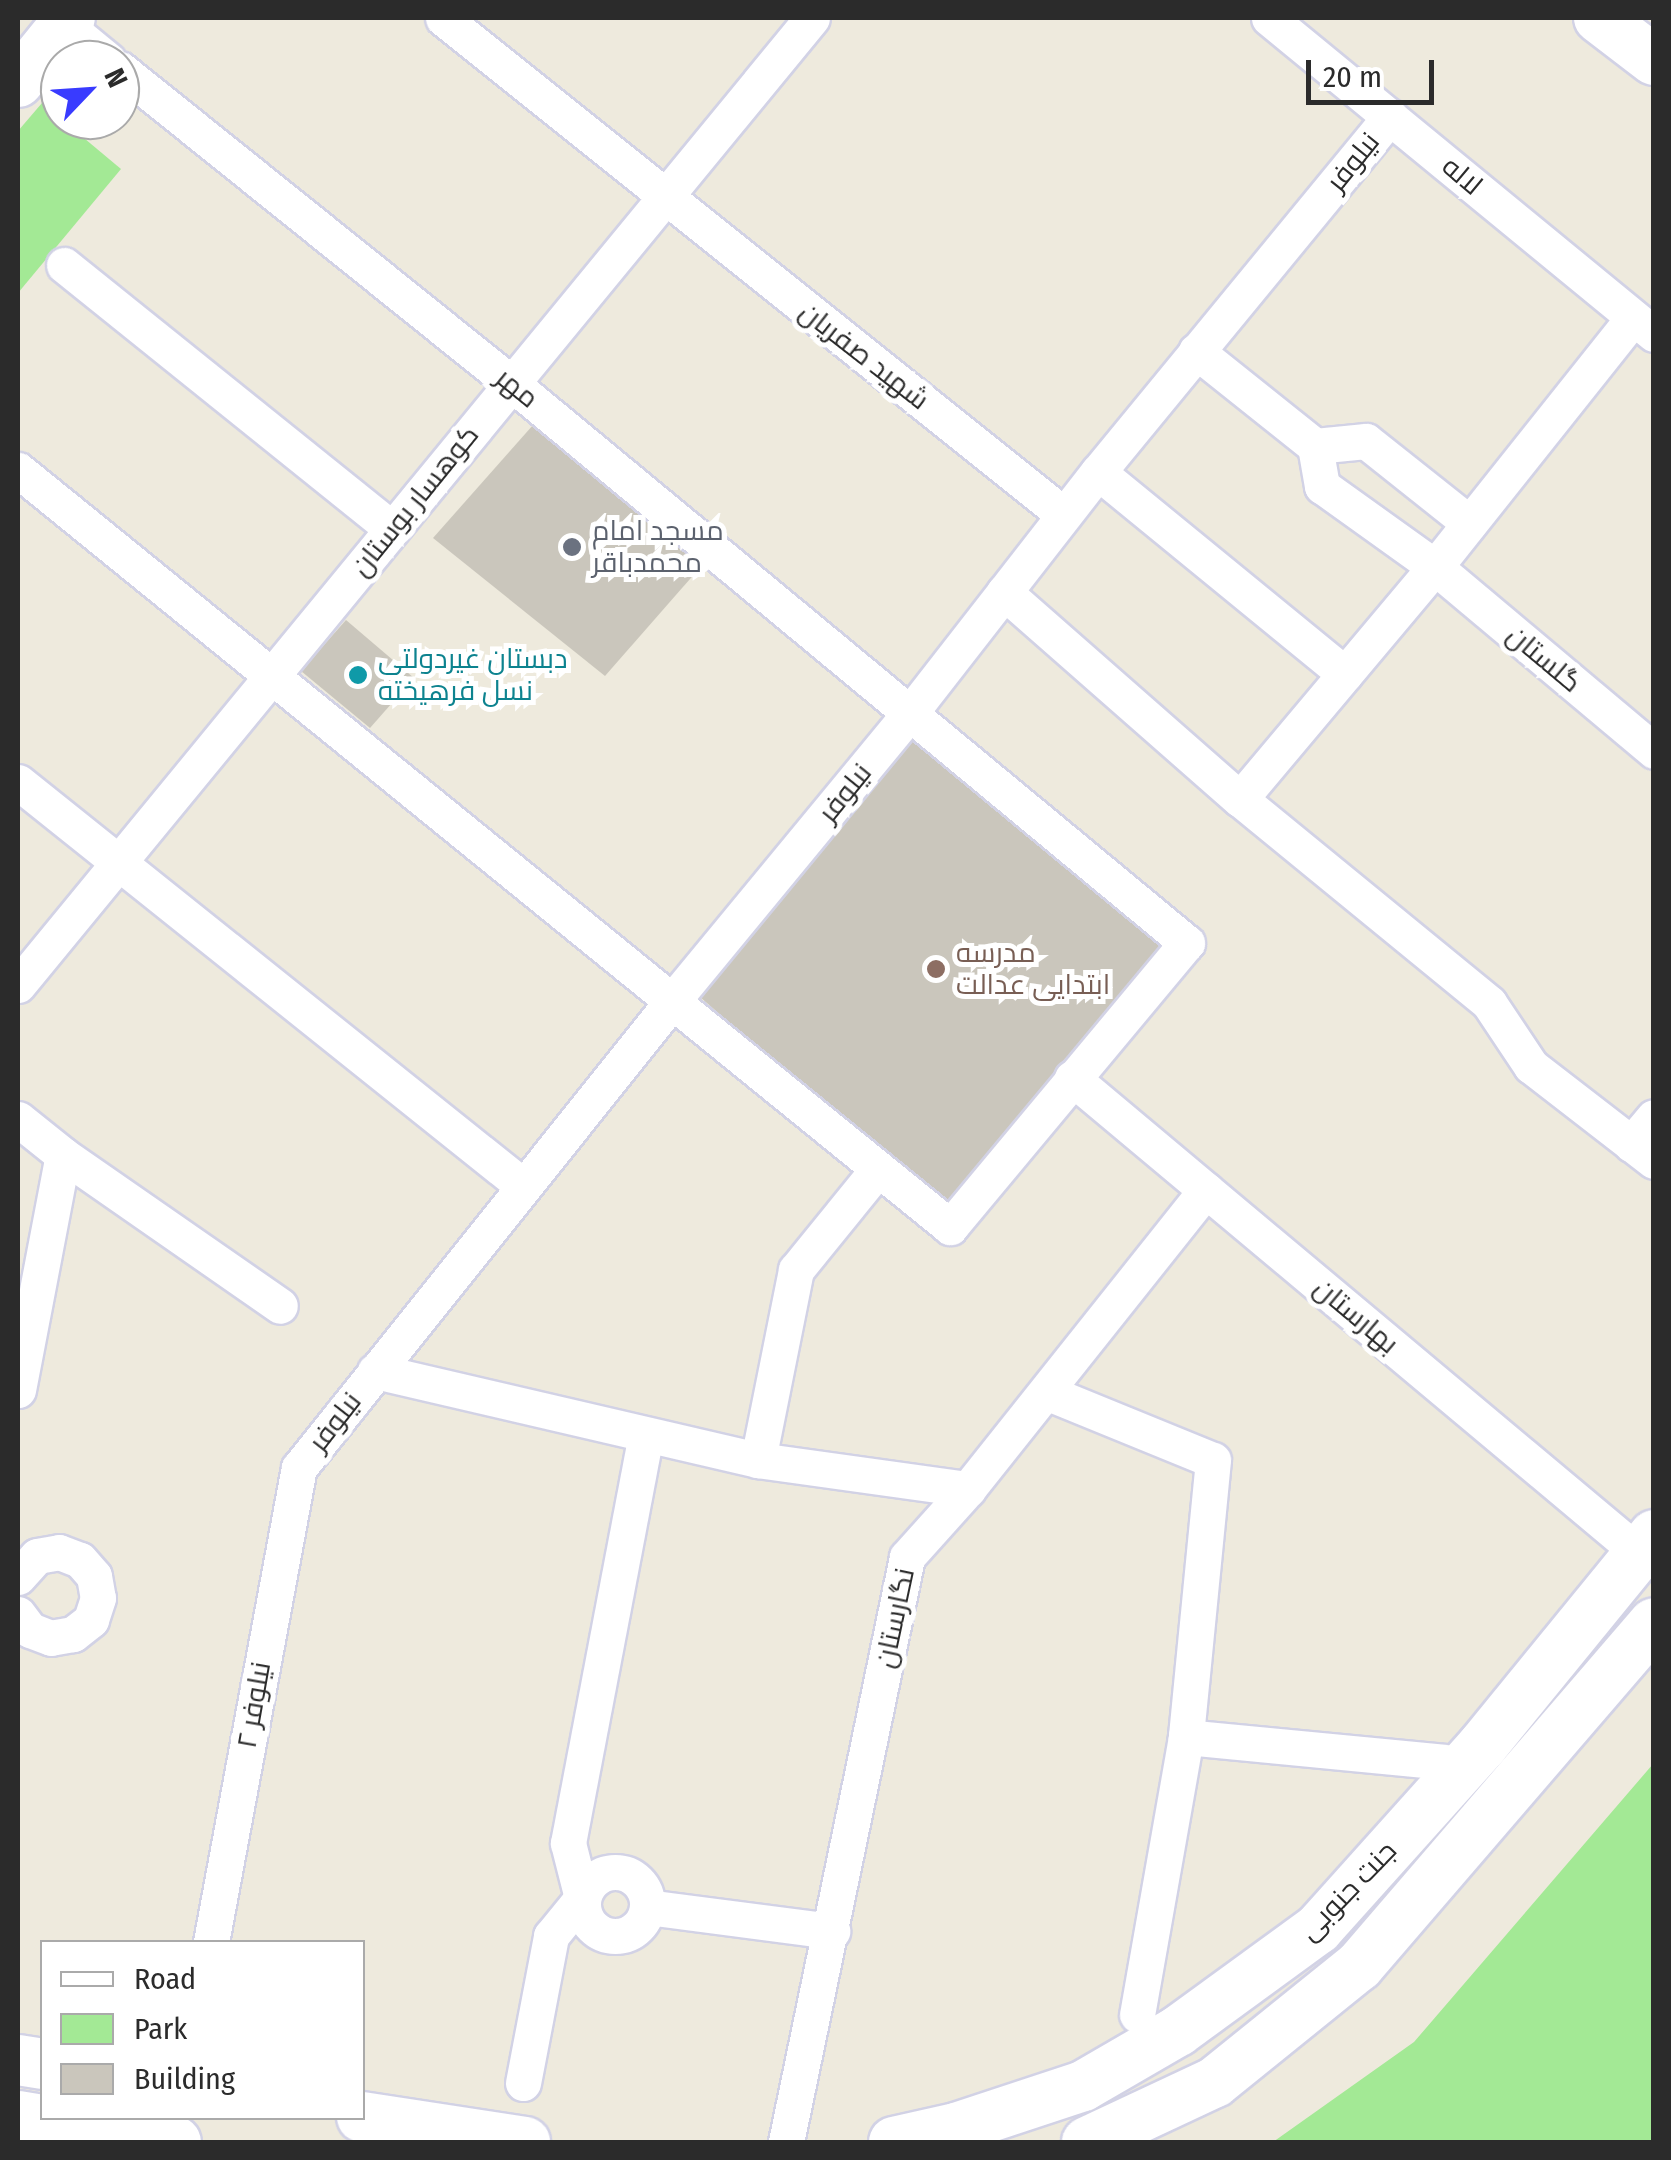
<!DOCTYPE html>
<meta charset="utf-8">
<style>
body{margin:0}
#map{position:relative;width:1671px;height:2160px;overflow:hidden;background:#eeeadd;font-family:"Fira Sans Condensed",Cairo,sans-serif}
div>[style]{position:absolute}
.green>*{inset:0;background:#a3e995}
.building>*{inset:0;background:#cac6bc}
.roads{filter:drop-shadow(2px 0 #d2d2e5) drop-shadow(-2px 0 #d2d2e5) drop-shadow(0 2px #d2d2e5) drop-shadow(0 -2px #d2d2e5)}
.minor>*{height:35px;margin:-17.5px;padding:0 17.5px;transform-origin:17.5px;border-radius:17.5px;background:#fff}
.minor>.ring{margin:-17.5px;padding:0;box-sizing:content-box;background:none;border:35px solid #fff;border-radius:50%}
.secondary>*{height:50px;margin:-25px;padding:0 25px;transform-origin:25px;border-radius:25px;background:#fff}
.dots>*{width:28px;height:28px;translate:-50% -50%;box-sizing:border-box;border:5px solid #fff;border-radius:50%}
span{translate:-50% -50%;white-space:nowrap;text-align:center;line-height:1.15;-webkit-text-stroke:10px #fff;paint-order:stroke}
.street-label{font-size:28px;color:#2b2b2b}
.worship-label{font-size:28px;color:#5b616d}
.left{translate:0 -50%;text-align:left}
.culture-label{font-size:28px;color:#0d838f}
.education-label{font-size:28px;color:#785e54}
.frame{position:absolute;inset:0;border:20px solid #2b2b2b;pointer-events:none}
.legend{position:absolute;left:40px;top:1940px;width:325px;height:180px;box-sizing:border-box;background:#fff;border:2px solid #aaa;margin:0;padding:12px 18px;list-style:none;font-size:30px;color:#2b2b2b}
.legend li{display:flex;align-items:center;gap:20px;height:50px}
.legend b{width:50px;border:2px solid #aaa}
.north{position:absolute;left:40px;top:40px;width:100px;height:100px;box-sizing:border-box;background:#fff;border:2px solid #aaa;border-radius:50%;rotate:65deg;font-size:28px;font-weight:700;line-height:40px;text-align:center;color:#2b2b2b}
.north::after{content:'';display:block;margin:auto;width:35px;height:45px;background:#393bff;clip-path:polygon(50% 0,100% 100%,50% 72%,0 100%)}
.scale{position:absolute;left:1306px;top:60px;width:128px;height:45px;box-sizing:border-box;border:5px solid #2b2b2b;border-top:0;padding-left:12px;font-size:30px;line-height:35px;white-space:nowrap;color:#2b2b2b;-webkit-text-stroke:8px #fff;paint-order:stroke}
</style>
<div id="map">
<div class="green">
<div style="clip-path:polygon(42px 103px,121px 169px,18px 293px,18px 131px)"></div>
<div style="clip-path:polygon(1653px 1764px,1653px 2142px,1273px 2142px,1414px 2042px)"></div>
</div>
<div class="building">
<div style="clip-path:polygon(541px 416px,711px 555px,605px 676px,433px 538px)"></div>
<div style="clip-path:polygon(346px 620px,414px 678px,370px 728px,301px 671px)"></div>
<div style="clip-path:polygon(918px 734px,1172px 941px,947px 1211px,700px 997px)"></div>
</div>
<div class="roads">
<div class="minor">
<div style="left:443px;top:18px;width:795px;rotate:38.67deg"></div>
<div style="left:1269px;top:18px;width:498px;rotate:39.4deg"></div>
<div style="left:64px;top:24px;width:57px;rotate:39.3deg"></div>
<div style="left:64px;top:265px;width:421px;rotate:38.8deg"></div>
<div style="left:1196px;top:351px;width:152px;rotate:38.6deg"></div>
<div style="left:1315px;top:446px;width:41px;rotate:80.1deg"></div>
<div style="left:1322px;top:486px;width:139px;rotate:35.6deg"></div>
<div style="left:1435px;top:567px;width:286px;rotate:40deg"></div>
<div style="left:1315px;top:446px;width:51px;rotate:-5.6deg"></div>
<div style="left:1366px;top:441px;width:132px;rotate:38.5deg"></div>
<div style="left:18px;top:470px;width:1201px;rotate:39.08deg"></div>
<div style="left:950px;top:1227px;width:370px;rotate:-50.2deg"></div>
<div style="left:1187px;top:943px;width:878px;rotate:-140.36deg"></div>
<div style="left:511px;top:383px;width:501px;rotate:-141.23deg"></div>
<div style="left:1098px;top:472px;width:319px;rotate:39.3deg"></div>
<div style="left:1004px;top:592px;width:314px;rotate:41.3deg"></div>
<div style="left:1240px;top:799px;width:322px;rotate:39.3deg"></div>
<div style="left:1489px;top:1003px;width:76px;rotate:56.3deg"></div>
<div style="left:1531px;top:1066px;width:155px;rotate:37.7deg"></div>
<div style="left:18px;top:782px;width:647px;rotate:38.66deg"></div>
<div style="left:1240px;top:799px;width:303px;rotate:-50deg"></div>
<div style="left:1435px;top:567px;width:318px;rotate:-51.5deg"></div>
<div style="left:18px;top:985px;width:1251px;rotate:-50.61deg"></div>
<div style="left:1072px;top:1078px;width:740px;rotate:39.95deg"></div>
<div style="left:18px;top:1119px;width:58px;rotate:38.7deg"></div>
<div style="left:63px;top:1155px;width:264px;rotate:34.8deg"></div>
<div style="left:1631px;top:1144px;width:35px;rotate:-50deg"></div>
<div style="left:375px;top:1371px;width:393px;rotate:13.1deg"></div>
<div style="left:758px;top:1460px;width:212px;rotate:7.9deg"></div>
<div style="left:18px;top:1390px;width:239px;rotate:-79.2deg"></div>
<div style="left:1046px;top:1392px;width:180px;rotate:22.2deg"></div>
<div style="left:1213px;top:1460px;width:278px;rotate:95.6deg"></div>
<div style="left:1186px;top:1737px;width:282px;rotate:100deg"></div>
<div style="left:758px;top:1460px;width:194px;rotate:-78.7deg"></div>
<div style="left:796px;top:1270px;width:129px;rotate:-51deg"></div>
<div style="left:18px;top:1577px;width:28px;rotate:-48deg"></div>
<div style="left:37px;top:1556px;width:22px;rotate:-10deg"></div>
<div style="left:59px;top:1552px;width:22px;rotate:21deg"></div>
<div style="left:80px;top:1560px;width:21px;rotate:49deg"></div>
<div style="left:94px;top:1576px;width:22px;rotate:80deg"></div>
<div style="left:98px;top:1598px;width:23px;rotate:108deg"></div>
<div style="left:91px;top:1620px;width:23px;rotate:142deg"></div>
<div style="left:73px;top:1634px;width:22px;rotate:170deg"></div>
<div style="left:51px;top:1638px;width:22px;rotate:-159deg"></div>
<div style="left:30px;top:1630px;width:20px;rotate:-127deg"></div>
<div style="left:1186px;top:1737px;width:259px;rotate:5.5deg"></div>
<div class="ring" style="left:583px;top:1872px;width:29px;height:29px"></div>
<div style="left:647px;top:1907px;width:187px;rotate:7.4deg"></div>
<div style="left:211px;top:1942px;width:482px;rotate:-79.5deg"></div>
<div style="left:299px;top:1468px;width:600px;rotate:-51.36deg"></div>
<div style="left:674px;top:999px;width:372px;rotate:-50.5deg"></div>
<div style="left:911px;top:712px;width:304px;rotate:-52.1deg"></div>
<div style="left:1098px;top:472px;width:460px;rotate:-50.6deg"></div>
<div style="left:523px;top:2083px;width:150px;rotate:-79.2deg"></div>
<div style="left:551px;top:1936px;width:49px;rotate:-50.8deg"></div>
<div style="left:582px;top:1898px;width:57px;rotate:-104.3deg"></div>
<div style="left:568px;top:1843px;width:414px;rotate:-79.2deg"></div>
<div style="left:786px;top:2142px;width:597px;rotate:-78.31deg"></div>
<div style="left:907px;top:1557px;width:91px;rotate:-48.1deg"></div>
<div style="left:968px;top:1489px;width:382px;rotate:-51.5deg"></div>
</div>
<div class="secondary">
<div style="left:1599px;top:18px;width:69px;rotate:37.4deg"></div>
<div style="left:18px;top:82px;width:82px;rotate:-50.9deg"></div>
<div style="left:18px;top:2060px;width:24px;rotate:9deg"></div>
<div style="left:18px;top:2116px;width:160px;rotate:9.3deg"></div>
<div style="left:362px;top:2117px;width:165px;rotate:8.7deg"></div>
<div style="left:894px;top:2142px;width:64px;rotate:-12.7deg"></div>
<div style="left:956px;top:2128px;width:134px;rotate:-18.3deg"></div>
<div style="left:1083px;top:2086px;width:110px;rotate:-30.1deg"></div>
<div style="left:1178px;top:2031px;width:173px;rotate:-36.1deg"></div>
<div style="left:1318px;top:1929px;width:247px;rotate:-48.1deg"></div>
<div style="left:1483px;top:1745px;width:271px;rotate:-50.8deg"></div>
<div style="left:1087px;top:2142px;width:141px;rotate:-25.1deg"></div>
<div style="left:1215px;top:2082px;width:185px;rotate:-38.9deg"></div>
<div style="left:1359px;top:1966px;width:452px;rotate:-49.3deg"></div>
</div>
</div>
<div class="dots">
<div style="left:572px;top:547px;background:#6b7280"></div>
<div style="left:358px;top:675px;background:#0f9aa8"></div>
<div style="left:936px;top:969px;background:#8d6e63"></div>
</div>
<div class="street-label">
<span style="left:1353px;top:162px;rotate:-51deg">نیلوفر</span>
<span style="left:1462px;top:176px;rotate:40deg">لاله</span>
<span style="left:864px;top:356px;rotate:38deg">شهید صفریان</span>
<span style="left:517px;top:388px;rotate:39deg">مهر</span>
<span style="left:415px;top:501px;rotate:-51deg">کوهسار بوستان</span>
<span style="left:1544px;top:659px;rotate:40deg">گلستان</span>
<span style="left:845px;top:793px;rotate:-51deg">نیلوفر</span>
<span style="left:1356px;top:1316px;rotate:40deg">بهارستان</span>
<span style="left:335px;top:1422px;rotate:-52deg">نیلوفر</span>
<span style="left:895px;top:1618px;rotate:-78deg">نگارستان</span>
<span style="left:254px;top:1705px;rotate:-80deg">نیلوفر ۲</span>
<span style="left:1348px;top:1891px;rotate:-46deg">جنت جنوبی</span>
</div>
<div class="worship-label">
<span class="left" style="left:592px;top:547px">مسجد امام<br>محمدباقر</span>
</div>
<div class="culture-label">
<span class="left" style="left:378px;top:675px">دبستان غیردولتی<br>نسل فرهیخته</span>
</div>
<div class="education-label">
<span class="left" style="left:956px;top:969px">مدرسه<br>ابتدایی عدالت</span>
</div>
<div class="frame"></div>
<ul class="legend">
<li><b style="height:12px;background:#fff"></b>Road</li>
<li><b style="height:28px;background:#a3e995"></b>Park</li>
<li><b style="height:28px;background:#cac6bc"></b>Building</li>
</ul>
<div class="north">N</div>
<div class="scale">20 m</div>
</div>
